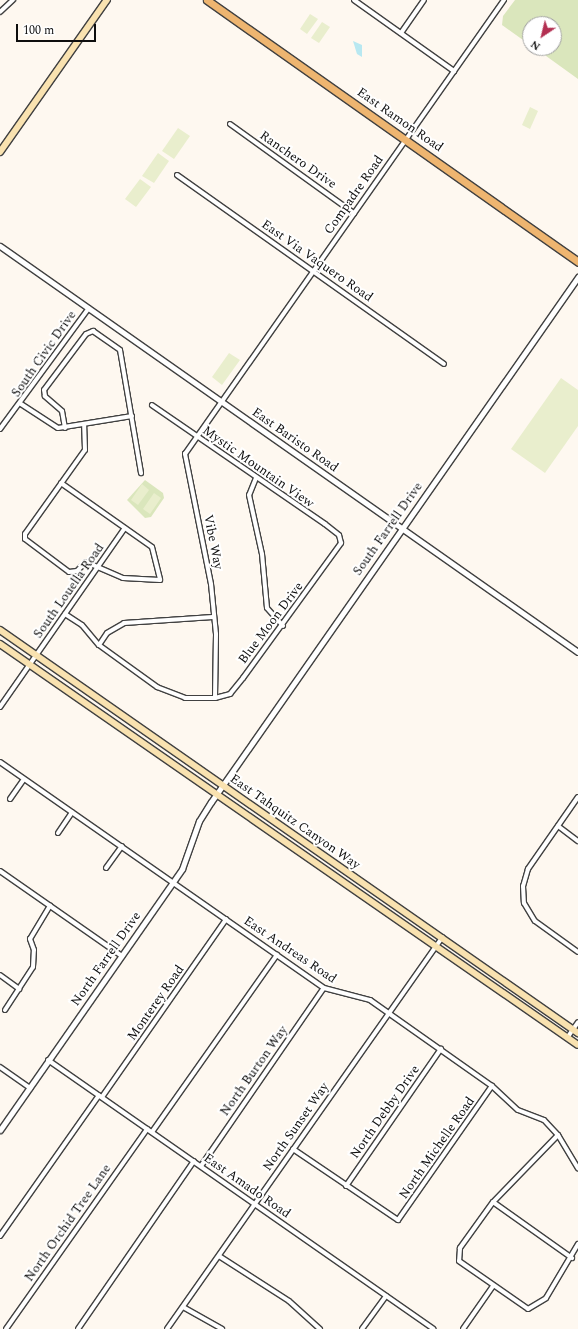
<!DOCTYPE html>
<style>
body{margin:0}
#map{position:relative;width:578px;height:1329px;overflow:hidden;background:#fef8f0;font-family:Spectral,serif}
div>[style]{position:absolute}
.green>*{inset:0;background:#dae6bc}
.pitch>*{inset:0;background:#e9eecd}
.water>*{inset:0;background:#b8e8f1}
.roads{filter:drop-shadow(1px 0 #414141) drop-shadow(-1px 0 #414141) drop-shadow(0 1px #414141) drop-shadow(0 -1px #414141)}
.minor>*{height:4px;margin:-2px;padding:0 2px;transform-origin:2px;border-radius:2px;background:#fff}
.tertiary>*{height:5px;margin:-2.5px;padding:0 2.5px;transform-origin:2.5px;border-radius:2.5px;background:#fff}
.secondary>*{height:6px;margin:-3px;padding:0 3px;transform-origin:3px;border-radius:3px;background:#f9e2b0}
.primary>*{height:7px;margin:-3.5px;padding:0 3.5px;transform-origin:3.5px;border-radius:3.5px;background:#eeb570}
span{translate:-50% -50%;white-space:nowrap;text-align:center;line-height:1.15;-webkit-text-stroke:4px #fff;paint-order:stroke}
.street-label{font-size:13px;color:#0e0e0e}
.north{position:absolute;left:522px;top:16px;width:40px;height:40px;box-sizing:border-box;background:#fff;border:1px solid #9f9f9f;border-radius:50%;rotate:215deg;font-size:11px;font-weight:700;line-height:16px;text-align:center;color:#0e0e0e}
.north::after{content:'';display:block;margin:auto;width:14px;height:18px;background:#b33052;clip-path:polygon(50% 0,100% 100%,50% 72%,0 100%)}
.scale{position:absolute;left:16px;top:24px;width:80px;height:18px;box-sizing:border-box;border:2px solid #0e0e0e;border-top:0;padding-left:5px;font-size:12px;line-height:14px;white-space:nowrap;color:#0e0e0e;-webkit-text-stroke:3px #fff;paint-order:stroke}
</style>
<div id="map">
<div class="green">
<div style="clip-path:polygon(515px 0,578px 0,578px 79px,535px 48px,554px 48px,554px 24px,530px 24px,530px 45px,502px 25px,503px 16px)"></div>
<div style="clip-path:polygon(145px 480px,163px 493px,164px 498px,151px 517px,145px 518px,127px 500px)"></div>
</div>
<div class="pitch">
<div style="clip-path:polygon(310px 14px,318px 19px,307px 34px,300px 29px)"></div>
<div style="clip-path:polygon(322px 22px,330px 27px,319px 43px,311px 38px)"></div>
<div style="clip-path:polygon(530px 107px,538px 111px,530px 129px,522px 125px)"></div>
<div style="clip-path:polygon(178px 128px,190px 136px,174px 159px,162px 151px)"></div>
<div style="clip-path:polygon(158px 153px,169px 161px,154px 183px,142px 176px)"></div>
<div style="clip-path:polygon(140px 179px,151px 187px,136px 207px,125px 199px)"></div>
<div style="clip-path:polygon(229px 353px,240px 360px,222px 385px,212px 377px)"></div>
<div style="clip-path:polygon(561px 378px,578px 390px,578px 426px,545px 473px,511px 449px)"></div>
<div style="clip-path:polygon(142px 484px,149px 490px,138px 505px,131px 500px)"></div>
<div style="clip-path:polygon(154px 493px,161px 498px,150px 514px,143px 509px)"></div>
</div>
<div class="water">
<div style="clip-path:polygon(353px 41px,362px 45px,362px 57px,357px 54px)"></div>
</div>
<div class="roads">
<div class="minor">
<div style="left:354px;top:0;width:123px;rotate:35.4deg"></div>
<div style="left:0;top:12px;width:18px;rotate:-43deg"></div>
<div style="left:401px;top:33px;width:40px;rotate:-55.1deg"></div>
<div style="left:230px;top:124px;width:153px;rotate:35.7deg"></div>
<div style="left:177px;top:175px;width:327px;rotate:35.3deg"></div>
<div style="left:21px;top:404px;width:44px;rotate:33deg"></div>
<div style="left:58px;top:428px;width:75px;rotate:-9.2deg"></div>
<div style="left:65px;top:428px;width:17px;rotate:-100deg"></div>
<div style="left:62px;top:411px;width:23px;rotate:-139deg"></div>
<div style="left:45px;top:396px;width:6px;rotate:-99deg"></div>
<div style="left:44px;top:390px;width:70px;rotate:-53.1deg"></div>
<div style="left:86px;top:334px;width:8px;rotate:-23deg"></div>
<div style="left:93px;top:331px;width:33px;rotate:35deg"></div>
<div style="left:120px;top:350px;width:125px;rotate:80.3deg"></div>
<div style="left:0;top:429px;width:150px;rotate:-53.7deg"></div>
<div style="left:256px;top:478px;width:18px;rotate:112deg"></div>
<div style="left:249px;top:495px;width:60px;rotate:77.6deg"></div>
<div style="left:262px;top:554px;width:54px;rotate:84.7deg"></div>
<div style="left:267px;top:608px;width:24px;rotate:48deg"></div>
<div style="left:61px;top:483px;width:111px;rotate:35.1deg"></div>
<div style="left:152px;top:547px;width:34px;rotate:76deg"></div>
<div style="left:160px;top:580px;width:37px;rotate:-177deg"></div>
<div style="left:123px;top:578px;width:40px;rotate:-156.6deg"></div>
<div style="left:86px;top:562px;width:13px;rotate:135deg"></div>
<div style="left:77px;top:571px;width:8px;rotate:173deg"></div>
<div style="left:69px;top:572px;width:55px;rotate:-143.1deg"></div>
<div style="left:25px;top:539px;width:5px;rotate:-90deg"></div>
<div style="left:25px;top:534px;width:103px;rotate:-54.5deg"></div>
<div style="left:85px;top:450px;width:25px;rotate:-92deg"></div>
<div style="left:65px;top:614px;width:20px;rotate:33deg"></div>
<div style="left:82px;top:625px;width:26px;rotate:50deg"></div>
<div style="left:99px;top:645px;width:72px;rotate:35.9deg"></div>
<div style="left:157px;top:687px;width:30px;rotate:21deg"></div>
<div style="left:185px;top:698px;width:30px"></div>
<div style="left:215px;top:698px;width:16px;rotate:-15deg"></div>
<div style="left:230px;top:694px;width:21px;rotate:-51deg"></div>
<div style="left:243px;top:678px;width:167px;rotate:-54deg"></div>
<div style="left:341px;top:543px;width:8px;rotate:-104deg"></div>
<div style="left:339px;top:535px;width:18px;rotate:-142deg"></div>
<div style="left:325px;top:524px;width:210px;rotate:-145.5deg"></div>
<div style="left:99px;top:645px;width:14px;rotate:-56deg"></div>
<div style="left:107px;top:633px;width:20px;rotate:-30deg"></div>
<div style="left:124px;top:623px;width:89px;rotate:-3.9deg"></div>
<div style="left:215px;top:698px;width:64px;rotate:-89.1deg"></div>
<div style="left:216px;top:634px;width:50px;rotate:-95.7deg"></div>
<div style="left:211px;top:584px;width:133px;rotate:-101.3deg"></div>
<div style="left:185px;top:454px;width:555px;rotate:-54.91deg"></div>
<div style="left:0;top:707px;width:218px;rotate:-55.1deg"></div>
<div style="left:0;top:762px;width:395px;rotate:34.9deg"></div>
<div style="left:324px;top:988px;width:48px;rotate:14.6deg"></div>
<div style="left:370px;top:1000px;width:149px;rotate:35.2deg"></div>
<div style="left:492px;top:1086px;width:35px;rotate:43deg"></div>
<div style="left:518px;top:1110px;width:28px;rotate:21deg"></div>
<div style="left:544px;top:1120px;width:21px;rotate:47deg"></div>
<div style="left:558px;top:1135px;width:39px;rotate:59deg"></div>
<div style="left:578px;top:797px;width:88px;rotate:124.8deg"></div>
<div style="left:528px;top:869px;width:18px;rotate:106deg"></div>
<div style="left:523px;top:886px;width:17px;rotate:87deg"></div>
<div style="left:524px;top:903px;width:21px;rotate:59deg"></div>
<div style="left:535px;top:921px;width:53px;rotate:35.8deg"></div>
<div style="left:10px;top:799px;width:24px;rotate:-55deg"></div>
<div style="left:558px;top:826px;width:25px;rotate:37deg"></div>
<div style="left:58px;top:833px;width:25px;rotate:-56deg"></div>
<div style="left:106px;top:868px;width:27px;rotate:-54deg"></div>
<div style="left:0;top:871px;width:149px;rotate:34.9deg"></div>
<div style="left:0;top:975px;width:24px;rotate:36deg"></div>
<div style="left:5px;top:1010px;width:51px;rotate:-56.9deg"></div>
<div style="left:33px;top:967px;width:17px;rotate:-87deg"></div>
<div style="left:34px;top:950px;width:12px;rotate:-110deg"></div>
<div style="left:30px;top:939px;width:39px;rotate:-59deg"></div>
<div style="left:567px;top:1038px;width:19px;rotate:-55deg"></div>
<div style="left:48px;top:1060px;width:470px;rotate:34.9deg"></div>
<div style="left:0;top:1067px;width:37px;rotate:35deg"></div>
<div style="left:102px;top:1097px;width:217px;rotate:-55.1deg"></div>
<div style="left:152px;top:1132px;width:217px;rotate:-54.8deg"></div>
<div style="left:558px;top:1135px;width:93px;rotate:134.1deg"></div>
<div style="left:493px;top:1202px;width:57px;rotate:125.7deg"></div>
<div style="left:460px;top:1248px;width:13px;rotate:94deg"></div>
<div style="left:459px;top:1261px;width:84px;rotate:34.8deg"></div>
<div style="left:528px;top:1309px;width:21px;rotate:-31deg"></div>
<div style="left:546px;top:1298px;width:63px;rotate:-59.3deg"></div>
<div style="left:293px;top:1149px;width:127px;rotate:34.1deg"></div>
<div style="left:398px;top:1220px;width:164px;rotate:-55deg"></div>
<div style="left:201px;top:1166px;width:216px;rotate:-55.4deg"></div>
<div style="left:346px;top:1186px;width:167px;rotate:-55.3deg"></div>
<div style="left:493px;top:1202px;width:97px;rotate:35.3deg"></div>
<div style="left:0;top:1236px;width:172px;rotate:-54.9deg"></div>
<div style="left:219px;top:1256px;width:83px;rotate:32.7deg"></div>
<div style="left:289px;top:1301px;width:42px;rotate:42.1deg"></div>
<div style="left:183px;top:1307px;width:45px;rotate:29.4deg"></div>
<div style="left:6px;top:1329px;width:245px;rotate:-54.8deg"></div>
<div style="left:78px;top:1329px;width:204px;rotate:-55.4deg"></div>
<div style="left:167px;top:1329px;width:479px;rotate:-54.9deg"></div>
<div style="left:362px;top:1329px;width:41px;rotate:-54deg"></div>
<div style="left:463px;top:1329px;width:52px;rotate:-55.1deg"></div>
</div>
<div class="tertiary">
<div style="left:0;top:246px;width:706px;rotate:35.09deg"></div>
<div style="left:0;top:1130px;width:318px;rotate:-55.1deg"></div>
<div style="left:182px;top:869px;width:51px;rotate:-70.5deg"></div>
<div style="left:199px;top:821px;width:22px;rotate:-58deg"></div>
<div style="left:211px;top:802px;width:641px;rotate:-55.04deg"></div>
</div>
<div class="secondary">
<div style="left:0;top:152px;width:186px;rotate:-54.9deg"></div>
<div style="left:0;top:630px;width:705px;rotate:34.89deg"></div>
<div style="left:0;top:644px;width:703px;rotate:34.75deg"></div>
</div>
<div class="primary">
<div style="left:207px;top:0;width:454px;rotate:35.2deg"></div>
</div>
</div>
<div class="street-label">
<span style="left:400px;top:120px;rotate:35deg">East Ramon Road</span>
<span style="left:298px;top:160px;rotate:35deg">Ranchero Drive</span>
<span style="left:354px;top:195px;rotate:-55deg">Compadre Road</span>
<span style="left:317px;top:261px;rotate:35deg">East Via Vaquero Road</span>
<span style="left:44px;top:354px;rotate:-55deg">South Civic Drive</span>
<span style="left:295px;top:440px;rotate:35deg">East Baristo Road</span>
<span style="left:258px;top:467px;rotate:35deg">Mystic Mountain View</span>
<span style="left:388px;top:529px;rotate:-55deg">South Farrell Drive</span>
<span style="left:213px;top:542px;rotate:79deg">Vibe Way</span>
<span style="left:69px;top:591px;rotate:-55deg">South Louella Road</span>
<span style="left:271px;top:623px;rotate:-53deg">Blue Moon Drive</span>
<span style="left:295px;top:822px;rotate:35deg">East Tahquitz Canyon Way</span>
<span style="left:290px;top:950px;rotate:34deg">East Andreas Road</span>
<span style="left:106px;top:959px;rotate:-55deg">North Farrell Drive</span>
<span style="left:156px;top:1003px;rotate:-55deg">Monterey Road</span>
<span style="left:254px;top:1071px;rotate:-55deg">North Burton Way</span>
<span style="left:385px;top:1112px;rotate:-55deg">North Debby Drive</span>
<span style="left:296px;top:1127px;rotate:-55deg">North Sunset Way</span>
<span style="left:437px;top:1148px;rotate:-55deg">North Michelle Road</span>
<span style="left:247px;top:1186px;rotate:35deg">East Amado Road</span>
<span style="left:68px;top:1223px;rotate:-55deg">North Orchid Tree Lane</span>
</div>
<div class="north">N</div>
<div class="scale">100 m</div>
</div>
